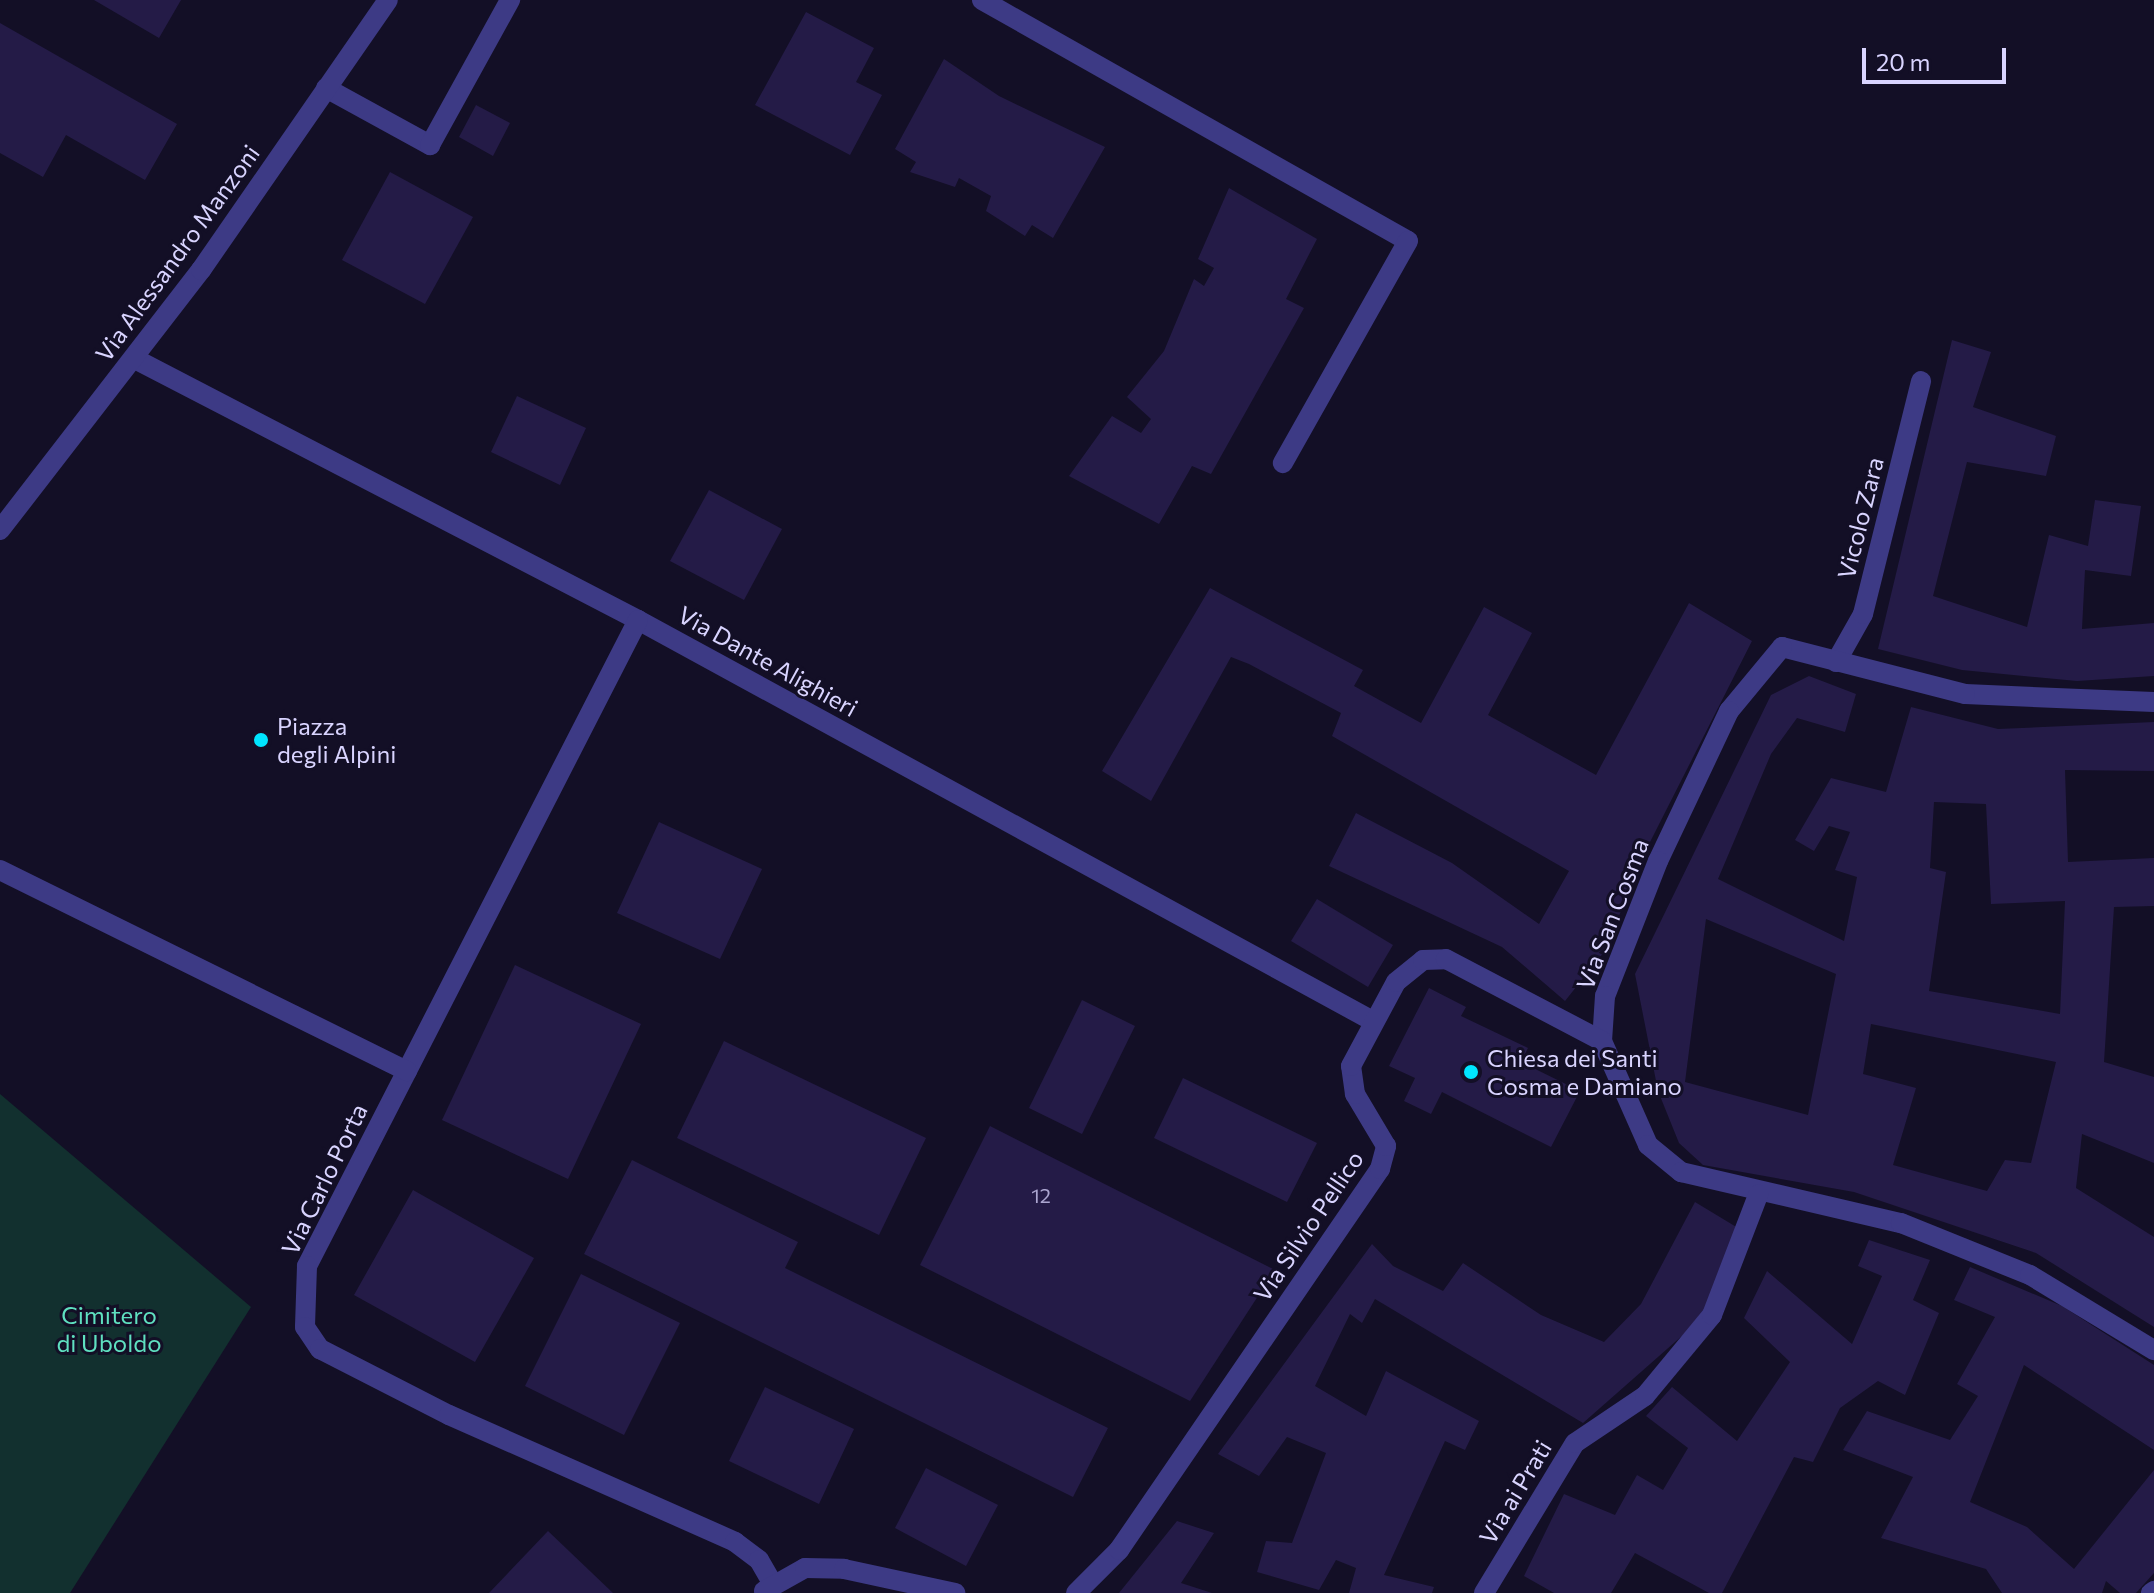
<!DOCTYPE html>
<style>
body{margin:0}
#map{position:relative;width:2154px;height:1593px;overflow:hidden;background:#130f26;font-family:Commissioner,sans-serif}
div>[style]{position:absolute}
.green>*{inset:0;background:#12302f}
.building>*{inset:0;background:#241b47}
.minor>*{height:20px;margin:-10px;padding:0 10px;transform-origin:10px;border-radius:10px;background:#3d3a85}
.dots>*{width:22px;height:22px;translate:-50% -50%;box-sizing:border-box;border:4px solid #130f26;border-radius:50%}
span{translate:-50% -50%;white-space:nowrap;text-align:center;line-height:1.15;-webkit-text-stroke:6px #130f26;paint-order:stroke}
.number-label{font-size:20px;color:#aca6d1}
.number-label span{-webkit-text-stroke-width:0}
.street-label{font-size:24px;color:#d9d4ff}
.poi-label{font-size:24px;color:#d9d4ff}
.left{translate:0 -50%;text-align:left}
.park-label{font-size:24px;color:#5fe0c0}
.scale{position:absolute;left:1862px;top:48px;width:144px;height:36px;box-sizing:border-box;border:4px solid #d9d4ff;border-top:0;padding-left:10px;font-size:24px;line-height:28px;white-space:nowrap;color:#d9d4ff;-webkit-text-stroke:6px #130f26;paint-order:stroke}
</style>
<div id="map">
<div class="green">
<div style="clip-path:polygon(0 1094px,251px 1307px,70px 1593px,0 1593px)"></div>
</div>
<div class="building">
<div style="clip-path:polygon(94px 0,181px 0,159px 38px)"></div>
<div style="clip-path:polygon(806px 12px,874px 48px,856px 82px,882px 95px,850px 155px,755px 105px)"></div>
<div style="clip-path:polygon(0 23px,177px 124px,145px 180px,66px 135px,43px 177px,0 153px)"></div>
<div style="clip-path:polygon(944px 59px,999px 96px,1105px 147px,1053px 238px,1032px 225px,1025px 236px,986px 211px,991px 196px,959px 178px,955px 187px,910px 172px,916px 162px,895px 149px)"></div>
<div style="clip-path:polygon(476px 105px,510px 123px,493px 156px,459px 137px)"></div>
<div style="clip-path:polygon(390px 172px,473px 217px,425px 304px,342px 260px)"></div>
<div style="clip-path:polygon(1229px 188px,1317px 239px,1286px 299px,1304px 308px,1211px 474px,1192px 466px,1159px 524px,1069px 476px,1112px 416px,1141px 433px,1151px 419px,1127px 397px,1164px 351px,1194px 279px,1204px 286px,1214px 268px,1198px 259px)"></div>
<div style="clip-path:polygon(1952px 340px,1991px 352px,1973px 407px,2056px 436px,2046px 476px,1967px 462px,1933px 596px,2027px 627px,2049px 535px,2088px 546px,2095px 500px,2141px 506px,2131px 576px,2085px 570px,2082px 629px,2154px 623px,2154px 676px,2077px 681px,1962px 670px,1878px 649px)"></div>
<div style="clip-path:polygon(517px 396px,586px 428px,560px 485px,491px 452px)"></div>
<div style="clip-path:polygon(709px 490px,782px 529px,744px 600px,670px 561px)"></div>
<div style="clip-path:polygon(1210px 588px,1363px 670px,1354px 686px,1421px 723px,1484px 607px,1532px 633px,1488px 715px,1596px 775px,1689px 603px,1752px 641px,1648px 846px,1604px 952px,1565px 1001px,1502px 947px,1329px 866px,1356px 813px,1452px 863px,1539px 924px,1569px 871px,1332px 736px,1341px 713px,1249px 664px,1231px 657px,1151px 801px,1102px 771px)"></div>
<div style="clip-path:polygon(evenodd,1809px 676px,1856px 694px,1845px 732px,1797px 718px,1771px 754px,1718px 879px,1844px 941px,1857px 877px,1835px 870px,1850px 832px,1829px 826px,1814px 851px,1795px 840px,1831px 778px,1886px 792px,1911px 707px,1998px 729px,2154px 722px,2154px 771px,2065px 770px,2068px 862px,2154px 858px,2154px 906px,2114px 907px,2104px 1062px,2154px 1077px,2154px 1163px,2082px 1134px,2076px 1188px,2154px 1237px,2154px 1327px,2036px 1253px,1854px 1192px,1703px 1165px,1679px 1143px,1658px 1091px,1635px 974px,1771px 695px,1809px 676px,1934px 802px,1986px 804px,1991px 904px,2065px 901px,2060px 1014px,1929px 991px,1946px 872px,1930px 868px,1934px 802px,1809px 676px,1706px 919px,1836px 974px,1808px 1115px,1685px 1082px,1706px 919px,1809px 676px,1871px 1024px,2056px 1062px,2031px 1163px,2005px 1160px,1987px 1191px,1893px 1165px,1916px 1088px,1863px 1074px,1871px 1024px)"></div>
<div style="clip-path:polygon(659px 822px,762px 869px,720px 959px,617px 913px)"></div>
<div style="clip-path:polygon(1317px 899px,1393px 945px,1368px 987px,1291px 941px)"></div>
<div style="clip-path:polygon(515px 965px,641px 1024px,568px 1179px,442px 1120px)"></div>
<div style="clip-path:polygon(1429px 988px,1466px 1007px,1461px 1016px,1528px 1048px,1521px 1062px,1580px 1091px,1551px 1147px,1442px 1092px,1431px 1114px,1404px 1101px,1415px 1078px,1389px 1066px)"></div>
<div style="clip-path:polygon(1082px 1000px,1135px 1026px,1082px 1134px,1029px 1108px)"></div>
<div style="clip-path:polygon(724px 1041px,926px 1138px,879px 1235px,677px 1138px)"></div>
<div style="clip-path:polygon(1183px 1078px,1317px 1143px,1287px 1202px,1154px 1138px)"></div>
<div style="clip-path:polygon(990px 1126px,1275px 1270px,1190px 1401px,920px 1265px)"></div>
<div style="clip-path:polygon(632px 1160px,798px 1242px,785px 1268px,1108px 1428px,1073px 1497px,584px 1254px)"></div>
<div style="clip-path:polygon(413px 1190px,534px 1258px,475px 1362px,354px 1295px)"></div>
<div style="clip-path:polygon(1695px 1202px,1738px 1228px,1700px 1320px,1583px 1423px,1375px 1299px,1362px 1323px,1350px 1314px,1315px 1386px,1366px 1416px,1386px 1371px,1479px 1421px,1465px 1450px,1445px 1441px,1384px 1575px,1434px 1587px,1432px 1593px,1349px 1593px,1356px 1568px,1336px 1560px,1319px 1590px,1257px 1572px,1266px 1541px,1292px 1543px,1326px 1453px,1287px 1437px,1259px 1476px,1218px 1454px,1372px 1244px,1393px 1266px,1443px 1291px,1463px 1263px,1541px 1315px,1604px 1342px,1641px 1304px)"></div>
<div style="clip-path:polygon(1869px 1240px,1930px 1260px,1913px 1300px,1939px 1313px,1905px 1395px,1878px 1381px,1840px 1408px,1813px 1462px,1794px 1457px,1722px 1593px,1709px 1593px,1635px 1553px,1611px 1593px,1554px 1593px,1524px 1576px,1564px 1494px,1615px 1515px,1637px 1475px,1663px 1490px,1688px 1448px,1646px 1416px,1672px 1387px,1737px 1441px,1790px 1362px,1744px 1318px,1767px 1271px,1852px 1344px,1882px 1276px,1858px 1266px)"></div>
<div style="clip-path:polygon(1970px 1267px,2062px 1306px,2154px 1365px,2154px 1450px,2024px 1365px,1970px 1502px,2027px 1527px,2074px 1569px,2154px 1470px,2154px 1573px,2136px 1593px,2120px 1593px,2106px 1581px,2102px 1593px,2002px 1593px,1986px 1569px,1881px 1538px,1913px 1477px,1843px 1450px,1867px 1411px,1950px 1440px,1978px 1396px,1957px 1384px,1995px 1317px,1954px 1300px)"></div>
<div style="clip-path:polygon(581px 1274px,680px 1323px,624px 1435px,525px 1386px)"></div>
<div style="clip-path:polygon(765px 1387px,854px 1429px,819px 1504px,729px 1461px)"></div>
<div style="clip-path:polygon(926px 1468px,998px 1505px,966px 1566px,895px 1528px)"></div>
<div style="clip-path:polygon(1177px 1521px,1214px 1533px,1181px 1583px,1212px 1593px,1119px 1593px)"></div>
<div style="clip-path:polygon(548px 1531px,613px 1593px,489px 1593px)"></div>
</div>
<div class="minor">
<div style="left:982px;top:0;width:489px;rotate:29.5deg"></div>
<div style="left:1408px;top:241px;width:255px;rotate:119.4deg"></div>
<div style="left:326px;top:88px;width:119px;rotate:28.7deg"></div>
<div style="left:430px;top:145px;width:166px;rotate:-61.1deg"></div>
<div style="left:135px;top:359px;width:567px;rotate:27.42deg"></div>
<div style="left:638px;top:620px;width:835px;rotate:28.62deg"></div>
<div style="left:0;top:530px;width:329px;rotate:-52.3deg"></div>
<div style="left:201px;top:270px;width:328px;rotate:-55.3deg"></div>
<div style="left:638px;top:620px;width:726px;rotate:117.13deg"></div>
<div style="left:307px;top:1266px;width:61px;rotate:91.9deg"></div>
<div style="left:305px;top:1327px;width:27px;rotate:56deg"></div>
<div style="left:320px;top:1349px;width:145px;rotate:27.1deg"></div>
<div style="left:449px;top:1415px;width:313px;rotate:23.9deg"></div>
<div style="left:735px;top:1542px;width:30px;rotate:37deg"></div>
<div style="left:759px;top:1560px;width:28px;rotate:60deg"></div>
<div style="left:1836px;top:662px;width:55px;rotate:-60.6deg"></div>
<div style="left:1863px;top:614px;width:240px;rotate:-76deg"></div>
<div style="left:2154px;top:702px;width:189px;rotate:-177.6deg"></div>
<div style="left:1965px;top:694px;width:189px;rotate:-165.6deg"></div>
<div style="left:1782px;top:647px;width:83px;rotate:129.6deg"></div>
<div style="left:1729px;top:711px;width:166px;rotate:115.3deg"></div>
<div style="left:1658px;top:861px;width:145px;rotate:111.4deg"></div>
<div style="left:1605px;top:996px;width:45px;rotate:93.8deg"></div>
<div style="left:1602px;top:1041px;width:114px;rotate:66.1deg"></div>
<div style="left:1648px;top:1145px;width:43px;rotate:39.3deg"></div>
<div style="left:1681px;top:1172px;width:226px;rotate:13.1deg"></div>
<div style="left:1901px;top:1223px;width:139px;rotate:22deg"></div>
<div style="left:2030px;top:1275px;width:145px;rotate:31.2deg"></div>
<div style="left:0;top:870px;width:454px;rotate:26.3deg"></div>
<div style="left:764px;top:1591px;width:47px;rotate:-29.3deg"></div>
<div style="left:805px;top:1568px;width:39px;rotate:1deg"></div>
<div style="left:844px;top:1569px;width:114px;rotate:12.2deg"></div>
<div style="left:1076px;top:1593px;width:61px;rotate:-45deg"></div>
<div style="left:1119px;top:1550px;width:462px;rotate:-55.6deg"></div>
<div style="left:1380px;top:1169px;width:24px;rotate:-75deg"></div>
<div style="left:1386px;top:1146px;width:61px;rotate:-120.8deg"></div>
<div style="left:1355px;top:1094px;width:28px;rotate:-98deg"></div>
<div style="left:1351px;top:1066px;width:95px;rotate:-61.8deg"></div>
<div style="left:1396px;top:982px;width:35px;rotate:-39deg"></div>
<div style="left:1423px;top:960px;width:23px;rotate:-2deg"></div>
<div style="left:1446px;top:959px;width:176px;rotate:27.7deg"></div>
<div style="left:1484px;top:1593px;width:175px;rotate:-58.8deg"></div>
<div style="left:1575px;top:1443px;width:84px;rotate:-33.9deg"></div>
<div style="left:1645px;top:1396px;width:105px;rotate:-50.4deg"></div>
<div style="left:1712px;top:1315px;width:129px;rotate:-69deg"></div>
<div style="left:2151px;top:1593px;width:4px;rotate:-34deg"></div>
</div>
<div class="dots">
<div style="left:261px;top:740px;background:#00e5ff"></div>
<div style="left:1471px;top:1072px;background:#00e5ff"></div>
</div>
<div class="number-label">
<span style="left:1041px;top:1195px">12</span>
</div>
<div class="street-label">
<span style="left:177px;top:253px;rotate:-54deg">Via Alessandro Manzoni</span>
<span style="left:1860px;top:518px;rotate:-76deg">Vicolo Zara</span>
<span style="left:768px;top:661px;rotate:29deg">Via Dante Alighieri</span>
<span style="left:1612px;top:914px;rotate:-69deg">Via San Cosma</span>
<span style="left:324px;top:1179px;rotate:-64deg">Via Carlo Porta</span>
<span style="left:1308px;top:1226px;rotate:-56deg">Via Silvio Pellico</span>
<span style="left:1515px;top:1492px;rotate:-59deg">Via ai Prati</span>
</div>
<div class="poi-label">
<span class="left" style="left:277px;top:740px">Piazza<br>degli Alpini</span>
<span class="left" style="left:1487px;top:1072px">Chiesa dei Santi<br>Cosma e Damiano</span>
</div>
<div class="park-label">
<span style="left:109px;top:1329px">Cimitero<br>di Uboldo</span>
</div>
<div class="scale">20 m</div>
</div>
